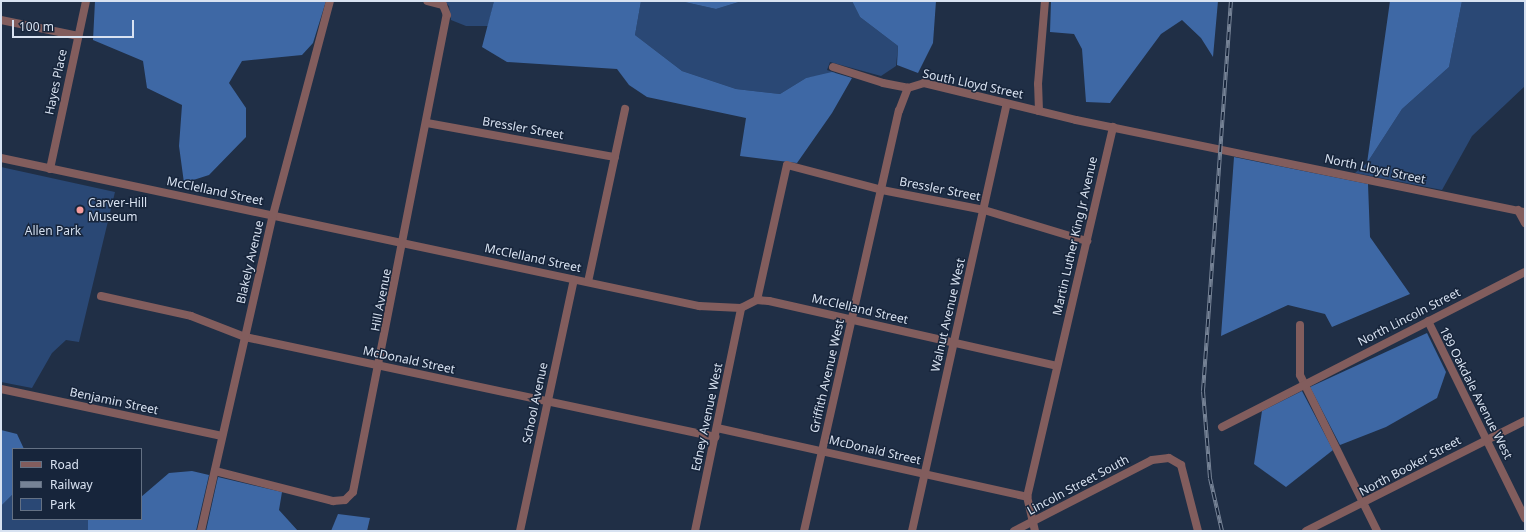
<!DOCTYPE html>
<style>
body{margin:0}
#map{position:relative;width:1526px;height:532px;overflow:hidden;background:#202f46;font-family:"Noto Sans",sans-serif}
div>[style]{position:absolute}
.green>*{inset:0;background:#2a4875}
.forest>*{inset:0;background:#3e68a5}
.minor>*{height:8px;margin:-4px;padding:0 4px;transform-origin:4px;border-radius:4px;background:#825d5d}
.rail>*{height:4px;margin-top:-2px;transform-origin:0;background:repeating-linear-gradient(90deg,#17253b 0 8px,#768396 0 16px);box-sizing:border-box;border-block:1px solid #768396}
.dots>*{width:11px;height:11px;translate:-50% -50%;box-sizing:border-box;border:2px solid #17253b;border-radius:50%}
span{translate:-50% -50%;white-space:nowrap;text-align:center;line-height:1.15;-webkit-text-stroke:3px #17253b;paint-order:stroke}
.street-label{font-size:12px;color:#d8e2f1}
.poi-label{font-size:12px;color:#d8e2f1}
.left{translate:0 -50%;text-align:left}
.park-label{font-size:12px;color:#d2deef}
.frame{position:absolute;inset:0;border:2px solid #d8e2f1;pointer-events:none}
.legend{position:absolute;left:12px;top:448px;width:130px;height:72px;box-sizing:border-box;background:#17253b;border:1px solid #647184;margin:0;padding:5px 7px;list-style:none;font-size:12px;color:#d8e2f1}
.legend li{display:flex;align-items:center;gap:8px;height:20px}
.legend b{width:20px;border:1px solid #647184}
.scale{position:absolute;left:12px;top:20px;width:122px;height:18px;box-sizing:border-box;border:2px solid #d8e2f1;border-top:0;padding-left:5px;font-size:12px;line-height:14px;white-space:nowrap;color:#d8e2f1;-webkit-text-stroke:3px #17253b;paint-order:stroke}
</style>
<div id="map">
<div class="green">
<div style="clip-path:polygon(444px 1px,494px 1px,488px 26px,466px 26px,451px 20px,449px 6px)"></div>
<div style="clip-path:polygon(641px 1px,680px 1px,716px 9px,742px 1px,852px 1px,860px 17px,898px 46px,896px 66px,881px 76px,830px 62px,827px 70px,836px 73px,806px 78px,780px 94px,736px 89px,682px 71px,635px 35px)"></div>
<div style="clip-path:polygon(1462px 1px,1525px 1px,1525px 86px,1472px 136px,1442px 190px,1355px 173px,1367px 163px,1402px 109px,1449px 67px)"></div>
<div style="clip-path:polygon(1px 167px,115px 192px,79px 342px,66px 340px,52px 353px,32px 388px,1px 382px)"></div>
<div style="clip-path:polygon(13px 494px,13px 519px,88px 519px,88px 531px,1px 531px,1px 506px)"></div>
</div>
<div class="forest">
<div style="clip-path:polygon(95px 1px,326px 1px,313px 43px,302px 55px,242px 61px,229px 83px,246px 108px,246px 137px,209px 175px,184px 183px,179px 146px,182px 105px,147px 88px,143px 61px,93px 40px)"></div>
<div style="clip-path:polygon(494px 1px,641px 1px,635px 35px,682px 71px,736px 89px,780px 94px,806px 78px,832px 72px,852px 78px,832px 113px,797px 163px,740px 156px,746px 118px,647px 97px,629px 85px,617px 69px,507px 62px,482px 47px)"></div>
<div style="clip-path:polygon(680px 1px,742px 1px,716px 9px)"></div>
<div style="clip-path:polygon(852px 1px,936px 1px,933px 43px,918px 73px,897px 65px,898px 46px,860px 17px)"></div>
<div style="clip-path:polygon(1051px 1px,1218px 1px,1213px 57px,1201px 38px,1182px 20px,1161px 34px,1110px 103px,1086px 102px,1082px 49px,1074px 34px,1050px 32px)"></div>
<div style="clip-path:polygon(1390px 1px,1462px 1px,1449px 67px,1402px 109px,1367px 163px)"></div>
<div style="clip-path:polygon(1234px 157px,1368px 184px,1370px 237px,1410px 294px,1332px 327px,1325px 314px,1288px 305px,1221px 336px)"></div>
<div style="clip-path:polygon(1427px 333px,1446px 372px,1437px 398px,1386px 427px,1340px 445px,1310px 387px)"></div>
<div style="clip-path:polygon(1302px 391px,1333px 450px,1286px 487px,1254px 464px,1262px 411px)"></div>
<div style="clip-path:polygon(1px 430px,17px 434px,24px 449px,13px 449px,13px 494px,1px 506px)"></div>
<div style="clip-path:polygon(192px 471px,209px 475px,196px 531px,88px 531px,88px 519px,141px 519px,141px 497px,169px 473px)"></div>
<div style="clip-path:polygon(218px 477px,282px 492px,279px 510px,298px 531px,206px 531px)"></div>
<div style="clip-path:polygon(338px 514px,370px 518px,367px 531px,331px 531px)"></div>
</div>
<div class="minor">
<div style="left:1px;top:20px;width:79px;rotate:11.7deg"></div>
<div style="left:833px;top:67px;width:52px;rotate:17.7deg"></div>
<div style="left:883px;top:83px;width:25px;rotate:11deg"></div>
<div style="left:908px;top:88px;width:17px;rotate:-17deg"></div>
<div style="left:924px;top:83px;width:156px;rotate:13.7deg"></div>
<div style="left:1076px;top:120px;width:458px;rotate:11.6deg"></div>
<div style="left:1039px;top:111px;width:27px;rotate:-92deg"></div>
<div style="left:1038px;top:84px;width:83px;rotate:-85.2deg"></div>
<div style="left:427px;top:123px;width:191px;rotate:10.3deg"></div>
<div style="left:1px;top:158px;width:714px;rotate:11.97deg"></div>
<div style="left:699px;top:306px;width:42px;rotate:2.7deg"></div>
<div style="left:741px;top:308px;width:18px;rotate:-27deg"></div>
<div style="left:757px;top:300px;width:12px;rotate:5deg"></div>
<div style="left:769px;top:301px;width:295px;rotate:12.7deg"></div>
<div style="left:50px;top:169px;width:172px;rotate:-77.9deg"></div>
<div style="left:1518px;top:210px;width:15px;rotate:62deg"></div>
<div style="left:588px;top:282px;width:177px;rotate:-77.9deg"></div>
<div style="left:101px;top:296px;width:92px;rotate:12.5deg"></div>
<div style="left:191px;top:316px;width:58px;rotate:21.3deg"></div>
<div style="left:245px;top:337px;width:481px;rotate:12deg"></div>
<div style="left:757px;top:300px;width:138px;rotate:-77.5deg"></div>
<div style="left:787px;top:165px;width:98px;rotate:14.7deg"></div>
<div style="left:882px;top:190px;width:104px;rotate:11.1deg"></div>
<div style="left:984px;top:210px;width:108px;rotate:16.8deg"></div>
<div style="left:1428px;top:321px;width:220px;rotate:63.8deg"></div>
<div style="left:1300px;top:325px;width:50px;rotate:90deg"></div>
<div style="left:1300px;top:375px;width:174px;rotate:63.7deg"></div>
<div style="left:1px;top:389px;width:226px;rotate:12deg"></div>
<div style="left:1222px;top:427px;width:340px;rotate:-27.1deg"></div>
<div style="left:717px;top:428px;width:318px;rotate:12.5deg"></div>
<div style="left:215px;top:471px;width:122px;rotate:14.3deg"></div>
<div style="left:333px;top:501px;width:12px;rotate:-5deg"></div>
<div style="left:345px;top:500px;width:11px;rotate:-45deg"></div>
<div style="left:353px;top:492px;width:486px;rotate:-78.9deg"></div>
<div style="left:447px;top:15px;width:11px;rotate:-112deg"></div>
<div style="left:443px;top:5px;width:16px;rotate:-166deg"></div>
<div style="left:201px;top:531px;width:324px;rotate:-77.2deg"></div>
<div style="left:273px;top:215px;width:221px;rotate:-75.1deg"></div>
<div style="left:520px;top:531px;width:257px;rotate:-77.9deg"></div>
<div style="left:695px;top:531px;width:228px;rotate:-78.3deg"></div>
<div style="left:804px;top:531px;width:431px;rotate:-77.3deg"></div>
<div style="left:899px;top:111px;width:25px;rotate:-69deg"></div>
<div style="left:912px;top:531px;width:437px;rotate:-77.5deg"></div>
<div style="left:1014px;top:531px;width:155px;rotate:-27.2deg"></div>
<div style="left:1152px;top:460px;width:17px;rotate:-7deg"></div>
<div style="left:1169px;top:458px;width:14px;rotate:30deg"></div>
<div style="left:1181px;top:465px;width:68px;rotate:75.6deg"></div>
<div style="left:1035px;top:531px;width:35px;rotate:-103deg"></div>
<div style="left:1027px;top:497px;width:380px;rotate:-76.9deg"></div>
<div style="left:1306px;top:531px;width:245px;rotate:-26.7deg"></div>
</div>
<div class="rail">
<div style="left:1222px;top:531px;width:54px;rotate:-102.8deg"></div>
<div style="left:1210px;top:478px;width:87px;rotate:-94.6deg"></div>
<div style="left:1203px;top:391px;width:391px;rotate:-85.9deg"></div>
</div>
<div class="dots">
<div style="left:80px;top:210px;background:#f59b9c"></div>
</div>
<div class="street-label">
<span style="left:56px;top:82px;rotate:-78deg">Hayes Place</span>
<span style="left:973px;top:84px;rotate:12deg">South Lloyd Street</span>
<span style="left:523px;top:128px;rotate:10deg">Bressler Street</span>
<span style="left:1375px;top:169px;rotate:12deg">North Lloyd Street</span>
<span style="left:940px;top:189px;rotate:11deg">Bressler Street</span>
<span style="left:215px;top:191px;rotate:12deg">McClelland Street</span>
<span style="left:1075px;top:236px;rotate:-77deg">Martin Luther King Jr Avenue</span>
<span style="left:533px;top:258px;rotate:12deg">McClelland Street</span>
<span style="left:250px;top:262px;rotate:-77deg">Blakely Avenue</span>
<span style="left:381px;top:300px;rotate:-79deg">Hill Avenue</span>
<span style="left:860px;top:309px;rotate:13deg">McClelland Street</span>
<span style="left:948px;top:315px;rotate:-77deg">Walnut Avenue West</span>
<span style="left:1409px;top:317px;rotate:-27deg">North Lincoln Street</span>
<span style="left:409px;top:360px;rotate:12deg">McDonald Street</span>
<span style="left:827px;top:376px;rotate:-77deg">Griffith Avenue West</span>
<span style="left:1476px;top:393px;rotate:63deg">189 Oakdale Avenue West</span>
<span style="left:114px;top:401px;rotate:12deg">Benjamin Street</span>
<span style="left:535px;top:403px;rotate:-78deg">School Avenue</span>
<span style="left:707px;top:417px;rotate:-78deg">Edney Avenue West</span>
<span style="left:875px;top:450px;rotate:13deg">McDonald Street</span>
<span style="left:1410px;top:466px;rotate:-28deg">North Booker Street</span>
<span style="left:1078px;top:485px;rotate:-28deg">Lincoln Street South</span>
</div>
<div class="poi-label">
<span class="left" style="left:88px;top:210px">Carver-Hill<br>Museum</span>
</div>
<div class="park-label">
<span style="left:53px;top:231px">Allen Park</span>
</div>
<div class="frame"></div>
<ul class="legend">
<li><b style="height:5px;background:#825d5d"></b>Road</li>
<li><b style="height:5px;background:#768396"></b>Railway</li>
<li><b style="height:11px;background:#2a4875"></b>Park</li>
</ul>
<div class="scale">100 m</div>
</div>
